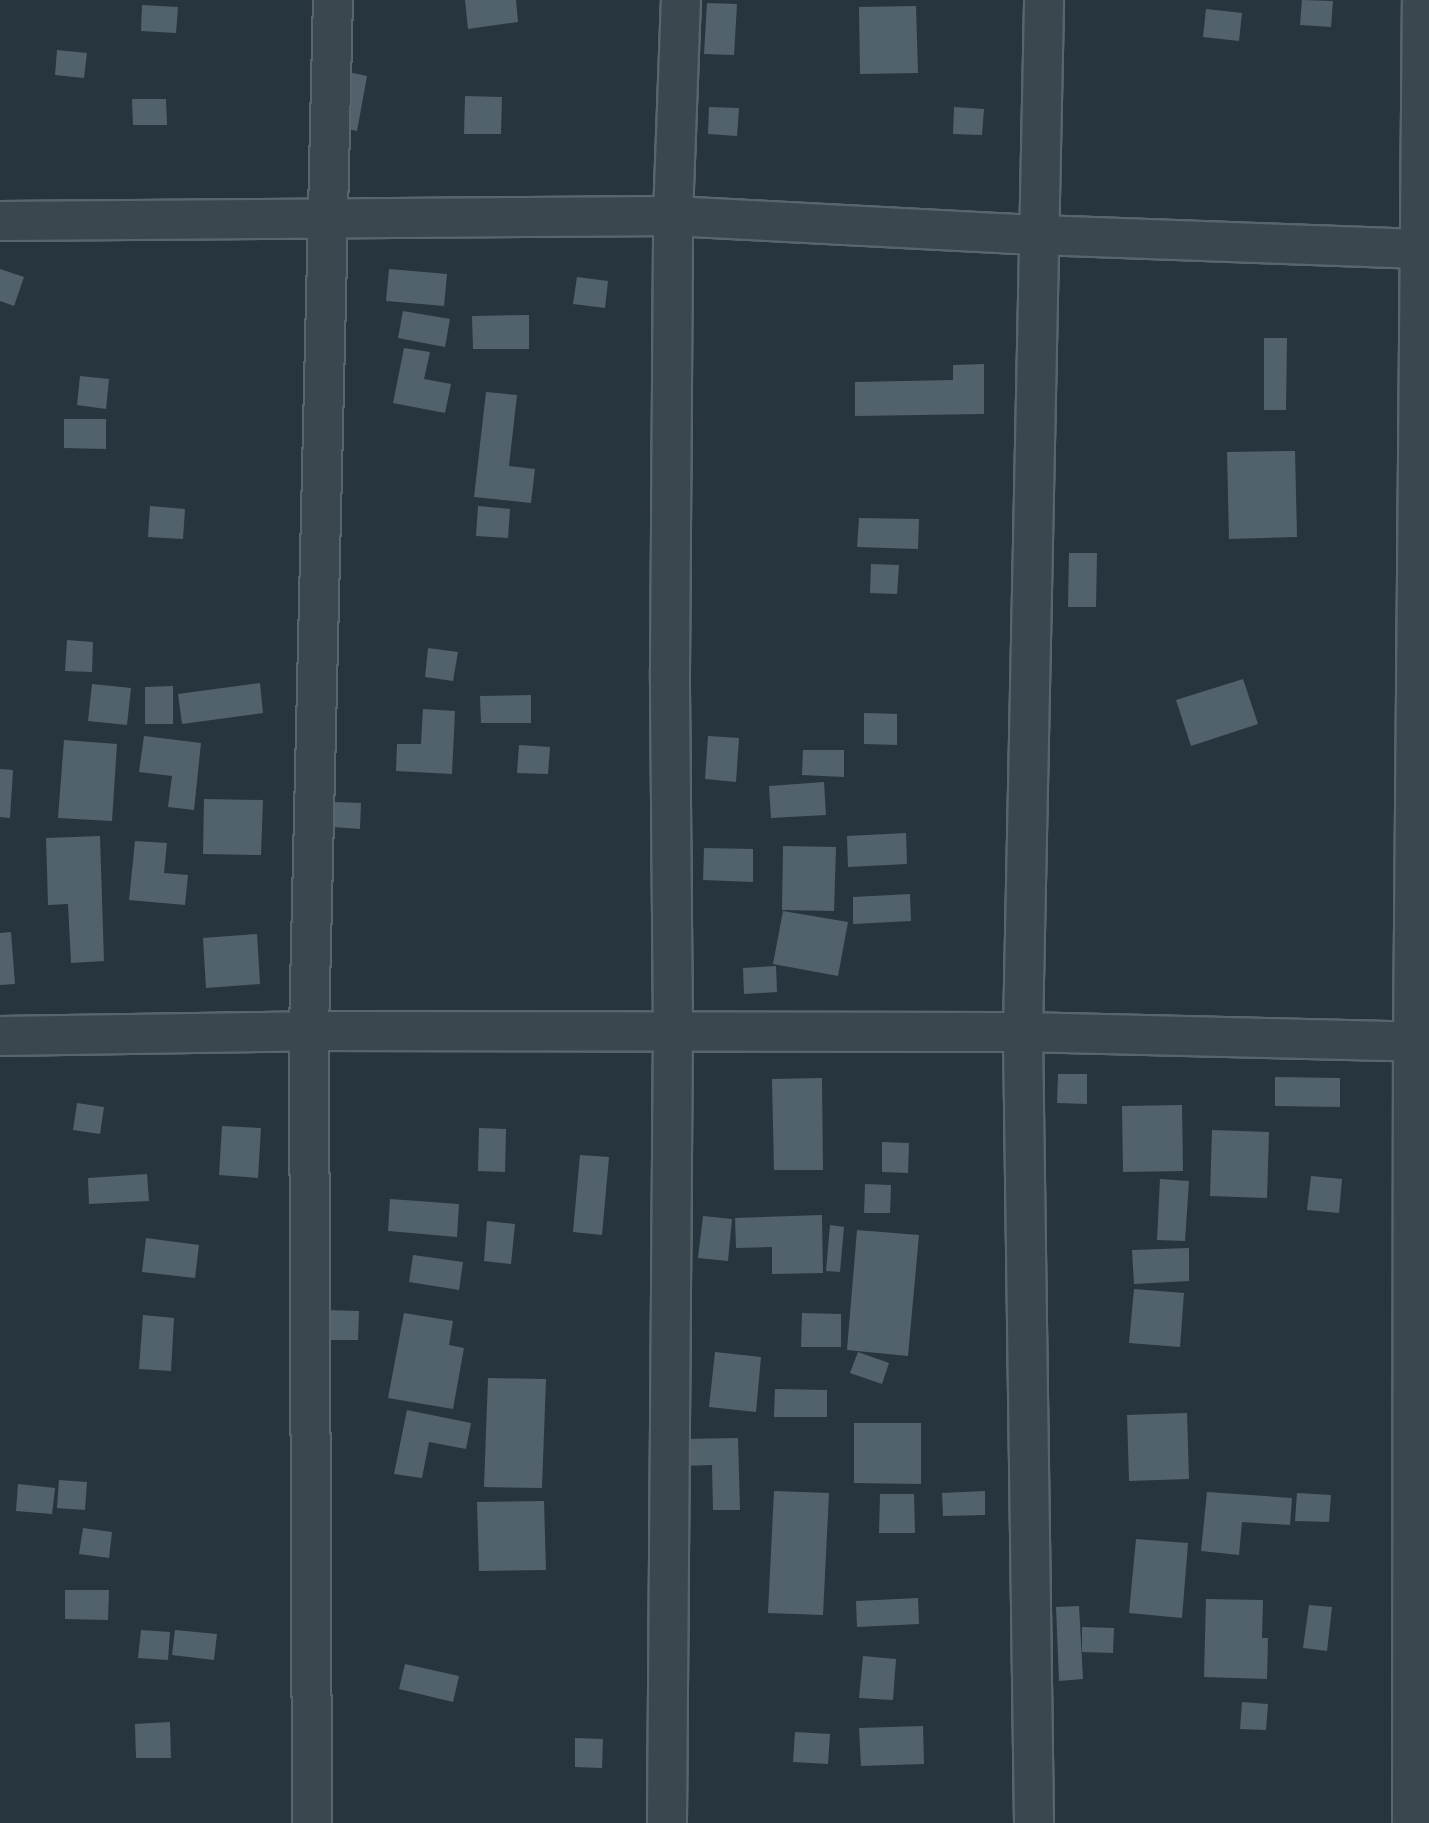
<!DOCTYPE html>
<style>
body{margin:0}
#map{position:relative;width:1429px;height:1823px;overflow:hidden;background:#27353f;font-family:"Open Sans",sans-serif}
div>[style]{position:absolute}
.building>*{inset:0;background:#52626c}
.roads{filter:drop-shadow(2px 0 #59656d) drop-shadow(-2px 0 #59656d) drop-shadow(0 2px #59656d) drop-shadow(0 -2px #59656d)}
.minor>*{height:38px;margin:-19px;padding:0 19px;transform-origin:19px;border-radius:19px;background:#3b474f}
span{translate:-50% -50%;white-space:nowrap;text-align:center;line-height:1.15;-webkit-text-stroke:5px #202c35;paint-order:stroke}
</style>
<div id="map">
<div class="building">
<div style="clip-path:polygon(465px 0,516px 0,518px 22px,468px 29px)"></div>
<div style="clip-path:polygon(1302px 0,1333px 1px,1331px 27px,1300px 25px)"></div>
<div style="clip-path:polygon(707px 3px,737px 4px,734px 55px,704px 54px)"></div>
<div style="clip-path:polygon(142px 5px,178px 7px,176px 33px,141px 31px)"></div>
<div style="clip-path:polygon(916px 6px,918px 73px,860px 74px,859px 7px)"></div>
<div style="clip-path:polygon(1206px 9px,1242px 13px,1239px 41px,1203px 37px)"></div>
<div style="clip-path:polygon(57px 50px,87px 53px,84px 78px,55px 75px)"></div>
<div style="clip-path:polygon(339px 70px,367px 76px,357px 131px,328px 125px)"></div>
<div style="clip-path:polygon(465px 96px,502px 97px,501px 134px,464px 134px)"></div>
<div style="clip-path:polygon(132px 99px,166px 99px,167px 125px,133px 125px)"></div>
<div style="clip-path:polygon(709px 107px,739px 108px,737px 136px,708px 134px)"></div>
<div style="clip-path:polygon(954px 107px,984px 109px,982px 135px,953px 134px)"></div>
<div style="clip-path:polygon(0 269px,24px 277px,14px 306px,0 301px)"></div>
<div style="clip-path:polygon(389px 269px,447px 274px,444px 306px,386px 301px)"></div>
<div style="clip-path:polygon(577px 277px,608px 281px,605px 308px,573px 304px)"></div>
<div style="clip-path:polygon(403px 311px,450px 319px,445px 347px,398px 338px)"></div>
<div style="clip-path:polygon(529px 315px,529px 349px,473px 349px,472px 316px)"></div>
<div style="clip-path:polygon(1264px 338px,1287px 338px,1286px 410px,1264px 410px)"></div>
<div style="clip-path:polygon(404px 348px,430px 352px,424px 379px,451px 384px,445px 413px,393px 403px)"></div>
<div style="clip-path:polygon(984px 364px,984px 414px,855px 416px,855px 382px,953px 380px,953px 365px)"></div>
<div style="clip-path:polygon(80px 376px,109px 379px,106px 409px,77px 405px)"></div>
<div style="clip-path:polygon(486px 392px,517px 395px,509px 466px,535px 469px,531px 503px,474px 497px)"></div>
<div style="clip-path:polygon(64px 419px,106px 419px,106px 449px,64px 448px)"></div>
<div style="clip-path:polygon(1295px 451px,1297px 537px,1229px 539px,1227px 452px)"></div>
<div style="clip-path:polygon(150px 506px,185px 509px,183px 539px,148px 537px)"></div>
<div style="clip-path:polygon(478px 506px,510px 509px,508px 538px,476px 536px)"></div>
<div style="clip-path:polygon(859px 518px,919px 519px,918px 549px,857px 547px)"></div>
<div style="clip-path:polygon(1069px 553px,1097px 553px,1096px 607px,1068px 607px)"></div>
<div style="clip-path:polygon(871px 564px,899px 565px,897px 594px,870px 593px)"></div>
<div style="clip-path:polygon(67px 640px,93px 642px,92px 672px,65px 671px)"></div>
<div style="clip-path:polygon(428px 648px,458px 652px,453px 681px,425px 677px)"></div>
<div style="clip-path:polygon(1243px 679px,1258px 724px,1191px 746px,1176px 700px)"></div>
<div style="clip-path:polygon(260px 683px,263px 713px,182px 724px,178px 694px)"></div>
<div style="clip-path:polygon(92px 684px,131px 688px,127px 725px,88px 721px)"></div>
<div style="clip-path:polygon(173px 686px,173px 724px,145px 724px,145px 687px)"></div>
<div style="clip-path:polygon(531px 695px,531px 723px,481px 723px,480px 696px)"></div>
<div style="clip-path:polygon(423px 709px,455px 711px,452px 774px,396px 771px,397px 744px,421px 744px)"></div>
<div style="clip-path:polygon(864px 713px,897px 714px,897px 745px,864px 744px)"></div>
<div style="clip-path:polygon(144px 736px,201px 743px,194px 810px,168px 807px,172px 776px,139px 772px)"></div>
<div style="clip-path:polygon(708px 736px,739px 738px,736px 782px,705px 779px)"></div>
<div style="clip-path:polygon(64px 740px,117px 744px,112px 821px,58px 818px)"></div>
<div style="clip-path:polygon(519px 745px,550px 747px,548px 774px,517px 773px)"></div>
<div style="clip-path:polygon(803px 750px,844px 750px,844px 777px,802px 775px)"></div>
<div style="clip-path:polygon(0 769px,13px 770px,10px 818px,0 817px)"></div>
<div style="clip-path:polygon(824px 782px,826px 815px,771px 818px,769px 786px)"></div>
<div style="clip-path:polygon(204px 799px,263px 800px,261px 855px,203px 854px)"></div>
<div style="clip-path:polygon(334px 802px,361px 803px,360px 829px,333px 827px)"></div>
<div style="clip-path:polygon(906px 833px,907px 864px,848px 867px,847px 836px)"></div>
<div style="clip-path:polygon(100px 836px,104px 961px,71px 963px,68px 904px,48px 905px,46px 838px)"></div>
<div style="clip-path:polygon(135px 841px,167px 843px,164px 873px,188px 875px,185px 905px,129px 900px)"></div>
<div style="clip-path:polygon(783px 846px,836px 847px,834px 911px,782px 910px)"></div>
<div style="clip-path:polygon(704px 848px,753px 849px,753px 882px,703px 880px)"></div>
<div style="clip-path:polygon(910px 894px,911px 921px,853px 924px,853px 897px)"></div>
<div style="clip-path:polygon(783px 911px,848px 922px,838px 976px,773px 964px)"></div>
<div style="clip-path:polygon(11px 932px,15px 984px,0 985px,0 933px)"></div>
<div style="clip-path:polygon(257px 934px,260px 984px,206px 988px,203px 938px)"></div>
<div style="clip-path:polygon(776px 966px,777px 992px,744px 994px,743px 968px)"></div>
<div style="clip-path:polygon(1058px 1074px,1087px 1074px,1087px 1104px,1057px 1103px)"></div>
<div style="clip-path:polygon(1275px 1077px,1340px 1078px,1340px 1107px,1275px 1106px)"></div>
<div style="clip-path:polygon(822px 1078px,823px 1170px,774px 1170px,772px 1079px)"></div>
<div style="clip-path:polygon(77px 1103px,104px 1107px,100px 1134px,73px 1130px)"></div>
<div style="clip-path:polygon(1182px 1105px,1183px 1171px,1123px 1172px,1122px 1106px)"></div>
<div style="clip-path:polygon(222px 1126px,261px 1128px,258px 1178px,219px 1175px)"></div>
<div style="clip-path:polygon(479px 1128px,506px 1129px,505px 1172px,478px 1171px)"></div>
<div style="clip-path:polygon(1212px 1130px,1269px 1132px,1267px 1198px,1210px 1196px)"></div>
<div style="clip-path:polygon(882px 1142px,909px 1143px,908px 1173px,882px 1172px)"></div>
<div style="clip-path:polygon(580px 1155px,609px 1157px,602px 1235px,573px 1232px)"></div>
<div style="clip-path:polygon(147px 1174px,149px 1201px,89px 1204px,88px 1178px)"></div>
<div style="clip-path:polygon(1311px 1176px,1342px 1179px,1339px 1213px,1307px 1210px)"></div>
<div style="clip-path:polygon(1160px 1179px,1189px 1181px,1185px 1241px,1157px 1240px)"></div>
<div style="clip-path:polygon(865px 1184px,891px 1185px,890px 1213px,864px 1213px)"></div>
<div style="clip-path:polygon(390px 1199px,459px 1204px,457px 1237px,388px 1231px)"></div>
<div style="clip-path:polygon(822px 1215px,823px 1273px,772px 1274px,772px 1247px,736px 1248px,735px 1218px)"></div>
<div style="clip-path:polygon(703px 1216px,732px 1219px,728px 1261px,698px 1258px)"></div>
<div style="clip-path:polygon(487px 1221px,515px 1224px,511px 1264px,484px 1261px)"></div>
<div style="clip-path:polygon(830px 1225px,844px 1227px,840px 1272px,826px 1271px)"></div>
<div style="clip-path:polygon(857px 1230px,919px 1235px,908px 1356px,847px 1350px)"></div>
<div style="clip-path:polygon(146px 1238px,199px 1245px,195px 1278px,142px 1272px)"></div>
<div style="clip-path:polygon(1189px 1248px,1189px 1281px,1134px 1284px,1132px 1250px)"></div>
<div style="clip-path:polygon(413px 1255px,463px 1262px,459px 1290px,409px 1282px)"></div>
<div style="clip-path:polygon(1134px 1289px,1184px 1293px,1180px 1347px,1129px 1343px)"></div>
<div style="clip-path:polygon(326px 1310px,359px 1311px,358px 1340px,326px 1340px)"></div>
<div style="clip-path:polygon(404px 1313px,453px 1321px,449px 1345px,464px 1348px,453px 1409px,388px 1398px)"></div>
<div style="clip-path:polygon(802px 1313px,841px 1314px,841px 1347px,801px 1347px)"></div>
<div style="clip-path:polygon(143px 1315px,174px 1318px,171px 1371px,139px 1369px)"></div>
<div style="clip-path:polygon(715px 1352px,761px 1357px,756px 1412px,709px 1407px)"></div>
<div style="clip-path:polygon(858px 1352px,889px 1363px,882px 1384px,850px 1373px)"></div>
<div style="clip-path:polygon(488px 1378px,546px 1379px,542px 1488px,484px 1487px)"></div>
<div style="clip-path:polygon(775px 1389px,827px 1390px,827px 1417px,774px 1417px)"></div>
<div style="clip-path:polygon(407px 1410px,471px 1423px,466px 1449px,429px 1442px,422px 1478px,394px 1474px)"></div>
<div style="clip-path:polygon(1187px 1413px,1189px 1479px,1129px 1481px,1127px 1415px)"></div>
<div style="clip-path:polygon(854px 1423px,921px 1423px,921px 1484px,854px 1483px)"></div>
<div style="clip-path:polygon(738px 1438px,740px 1510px,713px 1510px,712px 1465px,683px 1466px,682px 1439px)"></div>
<div style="clip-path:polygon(59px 1480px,87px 1482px,85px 1510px,57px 1508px)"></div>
<div style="clip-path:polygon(18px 1484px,55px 1488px,52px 1514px,16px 1511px)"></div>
<div style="clip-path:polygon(774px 1491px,829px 1493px,823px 1615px,768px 1613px)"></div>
<div style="clip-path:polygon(985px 1491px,985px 1515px,943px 1516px,942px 1493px)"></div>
<div style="clip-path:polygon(1207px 1492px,1292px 1498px,1290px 1525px,1242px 1522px,1239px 1555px,1201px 1551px)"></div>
<div style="clip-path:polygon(1297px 1493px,1331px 1495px,1329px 1522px,1295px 1521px)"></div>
<div style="clip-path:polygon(880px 1494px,914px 1494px,915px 1533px,879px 1533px)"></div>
<div style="clip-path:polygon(544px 1501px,546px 1570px,479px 1571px,477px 1502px)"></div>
<div style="clip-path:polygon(83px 1528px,112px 1532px,109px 1558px,79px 1554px)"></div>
<div style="clip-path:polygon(1136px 1539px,1188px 1543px,1182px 1618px,1129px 1613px)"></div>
<div style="clip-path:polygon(65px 1590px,109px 1590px,108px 1620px,65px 1619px)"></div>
<div style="clip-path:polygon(918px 1598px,919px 1624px,857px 1627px,856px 1601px)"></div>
<div style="clip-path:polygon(1206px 1599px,1263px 1600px,1262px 1638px,1268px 1638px,1267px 1679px,1204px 1677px)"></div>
<div style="clip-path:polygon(1309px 1605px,1332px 1607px,1327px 1651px,1303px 1648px)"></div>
<div style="clip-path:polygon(1079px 1606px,1083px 1679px,1059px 1681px,1056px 1607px)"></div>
<div style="clip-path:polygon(1082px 1627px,1114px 1628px,1113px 1653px,1082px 1652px)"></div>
<div style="clip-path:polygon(141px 1630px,170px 1632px,168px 1660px,138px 1658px)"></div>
<div style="clip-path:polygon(175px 1630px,217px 1634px,214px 1660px,172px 1655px)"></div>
<div style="clip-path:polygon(863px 1656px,896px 1659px,893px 1700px,859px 1698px)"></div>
<div style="clip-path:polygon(405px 1664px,459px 1676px,453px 1702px,399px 1689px)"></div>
<div style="clip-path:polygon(1242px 1702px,1268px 1704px,1266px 1730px,1240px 1729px)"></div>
<div style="clip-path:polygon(170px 1722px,171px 1758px,136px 1758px,135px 1724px)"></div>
<div style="clip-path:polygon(923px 1726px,924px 1764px,861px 1766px,859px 1728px)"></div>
<div style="clip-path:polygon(795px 1732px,830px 1734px,828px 1764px,793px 1762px)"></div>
<div style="clip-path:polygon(575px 1738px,603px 1739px,602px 1768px,575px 1767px)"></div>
</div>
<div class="roads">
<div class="minor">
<div style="left:0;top:221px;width:673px;rotate:-0.43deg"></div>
<div style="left:673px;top:216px;width:365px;rotate:3deg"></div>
<div style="left:1038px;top:235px;width:391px;rotate:2.1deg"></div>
<div style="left:0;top:1036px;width:309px;rotate:-0.9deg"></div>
<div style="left:309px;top:1031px;width:714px;rotate:0.08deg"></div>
<div style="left:1023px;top:1032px;width:406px;rotate:1.4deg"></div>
<div style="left:312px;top:1823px;width:792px;rotate:-90.22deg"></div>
<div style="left:309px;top:1031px;width:1031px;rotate:-88.67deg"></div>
<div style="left:667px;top:1823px;width:791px;rotate:-89.57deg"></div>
<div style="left:673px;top:1032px;width:362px;rotate:-90.5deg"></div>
<div style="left:670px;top:670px;width:454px;rotate:-89.6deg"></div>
<div style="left:673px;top:216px;width:216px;rotate:-87.9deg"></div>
<div style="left:1034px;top:1823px;width:791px;rotate:-90.8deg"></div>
<div style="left:1023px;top:1032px;width:1032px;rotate:-88.83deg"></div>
<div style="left:1412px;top:1823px;width:781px;rotate:-89.93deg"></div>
<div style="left:1413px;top:1042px;width:1042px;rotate:-89.51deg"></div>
</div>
</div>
</div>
